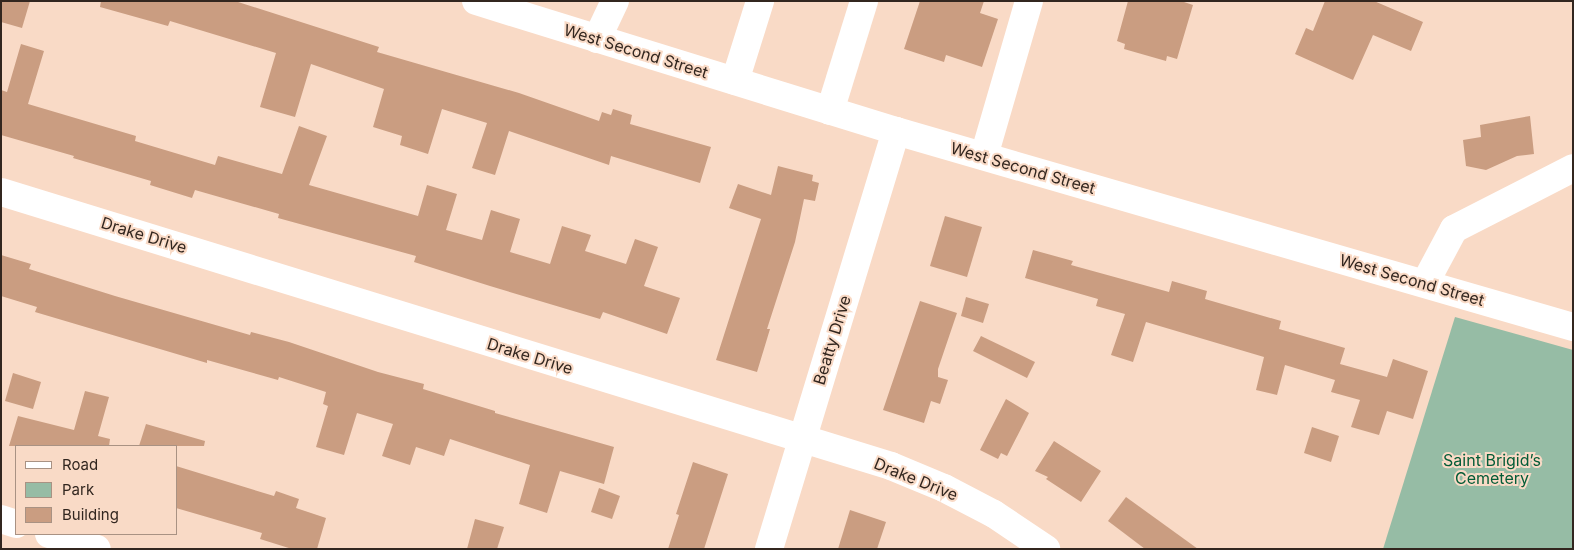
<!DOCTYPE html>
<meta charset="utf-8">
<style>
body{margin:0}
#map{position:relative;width:1574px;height:550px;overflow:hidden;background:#f9dac6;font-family:Inter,sans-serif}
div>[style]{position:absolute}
.green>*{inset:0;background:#96bca5}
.building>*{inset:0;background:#ca9d81}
.minor>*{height:28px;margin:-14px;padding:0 14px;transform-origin:14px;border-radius:14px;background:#fff}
.major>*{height:28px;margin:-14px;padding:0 14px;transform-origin:14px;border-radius:14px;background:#fff}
span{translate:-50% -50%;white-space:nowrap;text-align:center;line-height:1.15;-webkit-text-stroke:4px #f9dac6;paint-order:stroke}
.street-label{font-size:16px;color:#32261f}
.park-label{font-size:16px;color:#045c37}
.frame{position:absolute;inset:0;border:2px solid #32261f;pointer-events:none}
.legend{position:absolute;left:15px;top:445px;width:162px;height:90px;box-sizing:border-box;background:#f9dac6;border:1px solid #a99283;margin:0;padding:6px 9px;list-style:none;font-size:15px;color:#32261f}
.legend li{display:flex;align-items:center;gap:10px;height:25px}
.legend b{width:25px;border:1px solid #a99283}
</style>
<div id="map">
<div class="green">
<div style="clip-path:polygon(1455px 317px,1573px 350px,1573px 549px,1383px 549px)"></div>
</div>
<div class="building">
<div style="clip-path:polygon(1px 1px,30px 1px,22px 28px,1px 22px)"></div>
<div style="clip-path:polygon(101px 1px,235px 1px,379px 47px,377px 52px,519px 93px,599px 121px,602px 112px,611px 115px,613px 109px,632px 115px,630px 124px,711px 147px,700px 183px,611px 156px,609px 165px,509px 131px,495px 175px,472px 168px,487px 123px,442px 109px,428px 154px,400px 145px,402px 136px,373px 127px,384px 89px,311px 64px,295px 117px,260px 107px,276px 53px,170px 21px,168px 26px,100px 7px)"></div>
<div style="clip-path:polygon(920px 1px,984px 1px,980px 13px,998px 19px,982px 67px,946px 55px,944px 62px,904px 49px)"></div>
<div style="clip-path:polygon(1128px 1px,1181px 1px,1193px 5px,1177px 59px,1167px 56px,1166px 61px,1124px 49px,1125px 44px,1117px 41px)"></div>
<div style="clip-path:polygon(1325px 1px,1374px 1px,1423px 22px,1411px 51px,1373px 35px,1353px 80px,1295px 54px,1306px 28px,1313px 31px)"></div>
<div style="clip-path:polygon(21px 44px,44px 51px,28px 104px,136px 136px,135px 141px,215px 165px,218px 156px,282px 174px,299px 126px,327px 136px,309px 185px,418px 216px,427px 185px,457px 194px,446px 230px,482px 240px,491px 210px,520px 219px,510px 252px,550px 264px,562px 226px,591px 235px,585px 251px,626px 264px,635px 239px,658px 247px,644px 286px,680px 298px,667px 334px,603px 312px,600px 319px,490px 286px,414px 262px,416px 256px,278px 218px,279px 214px,195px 190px,192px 198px,150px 185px,151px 181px,73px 158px,74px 156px,1px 135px,1px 90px,7px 92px)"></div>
<div style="clip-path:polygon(1530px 116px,1534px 154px,1517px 156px,1486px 170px,1466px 166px,1463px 140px,1481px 137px,1480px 125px)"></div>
<div style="clip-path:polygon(778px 166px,813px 175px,812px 181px,819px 183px,815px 201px,804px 199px,795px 242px,767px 329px,770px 329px,757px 372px,716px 360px,761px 219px,729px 208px,738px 184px,771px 195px)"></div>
<div style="clip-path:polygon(945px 216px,982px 227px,967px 277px,930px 266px)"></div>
<div style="clip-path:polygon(1033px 250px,1073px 261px,1071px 265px,1169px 292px,1172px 281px,1207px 291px,1205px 299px,1281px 321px,1279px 329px,1345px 348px,1340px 364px,1387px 377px,1393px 359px,1428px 371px,1413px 419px,1387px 411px,1379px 435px,1351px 427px,1360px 400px,1331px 392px,1335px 380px,1285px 365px,1277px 395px,1256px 390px,1264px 357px,1146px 322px,1133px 362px,1111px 355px,1125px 314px,1096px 306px,1098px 299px,1025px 278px)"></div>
<div style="clip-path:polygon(1px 255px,31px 264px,29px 269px,115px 296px,250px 335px,251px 332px,289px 342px,378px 372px,424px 384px,423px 389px,495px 411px,495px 413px,614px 447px,604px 484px,560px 471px,547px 513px,519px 504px,530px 465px,450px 439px,444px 456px,416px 447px,410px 465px,382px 456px,393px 424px,357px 413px,344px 455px,316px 447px,328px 406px,323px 404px,326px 392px,279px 377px,278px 380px,207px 360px,207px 363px,35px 312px,37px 307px,1px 296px)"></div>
<div style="clip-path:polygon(966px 297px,989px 304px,983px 323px,961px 316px)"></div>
<div style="clip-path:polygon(920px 301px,957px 313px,938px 369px,938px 377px,948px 380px,940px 404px,931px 401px,924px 423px,883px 410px)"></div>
<div style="clip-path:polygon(981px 336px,1035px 362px,1027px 378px,973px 351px)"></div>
<div style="clip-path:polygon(13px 373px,41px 382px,33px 409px,5px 401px)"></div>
<div style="clip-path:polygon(85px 391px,109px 397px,98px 436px,110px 439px,109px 446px,9px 446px,18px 416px,74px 430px)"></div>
<div style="clip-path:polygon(1006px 399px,1029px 413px,1007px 456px,1001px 453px,998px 459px,980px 450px)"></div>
<div style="clip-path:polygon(146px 424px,205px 441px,204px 446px,139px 446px)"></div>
<div style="clip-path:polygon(1312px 427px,1339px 436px,1331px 462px,1304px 453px)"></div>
<div style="clip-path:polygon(1054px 441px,1101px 471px,1081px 502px,1046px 479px,1048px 477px,1035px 471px)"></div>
<div style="clip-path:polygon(693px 462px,728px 474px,704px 549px,668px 549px,679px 515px,676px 514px)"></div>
<div style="clip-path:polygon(176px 466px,274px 496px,276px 491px,299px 499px,296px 508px,326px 518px,317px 549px,292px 549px,260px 539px,262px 533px,176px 508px)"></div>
<div style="clip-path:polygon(599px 488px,620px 496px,612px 519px,591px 512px)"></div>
<div style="clip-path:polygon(1126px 497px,1198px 549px,1145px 549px,1108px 521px)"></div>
<div style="clip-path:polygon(850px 510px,886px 522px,877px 549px,838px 549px)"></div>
<div style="clip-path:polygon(475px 519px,504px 527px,497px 549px,467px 549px)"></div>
</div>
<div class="minor">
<div style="left:597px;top:39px;width:42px;rotate:-64.7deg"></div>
<div style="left:735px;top:81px;width:84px;rotate:-72.6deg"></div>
<div style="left:830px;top:111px;width:115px;rotate:-72.8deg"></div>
<div style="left:984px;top:156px;width:161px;rotate:-73.8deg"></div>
<div style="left:1px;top:192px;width:931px;rotate:17.11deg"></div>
<div style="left:891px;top:466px;width:57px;rotate:22.5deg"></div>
<div style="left:944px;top:488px;width:56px;rotate:27.5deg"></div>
<div style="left:994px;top:514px;width:63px;rotate:33.9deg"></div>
<div style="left:1425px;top:283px;width:61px;rotate:-61.8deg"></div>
<div style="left:1454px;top:229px;width:134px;rotate:-27.1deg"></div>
<div style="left:1px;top:519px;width:16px;rotate:18deg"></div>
<div style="left:49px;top:534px;width:50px;rotate:17.4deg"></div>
<div style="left:769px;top:549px;width:437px;rotate:-73.1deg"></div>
</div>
<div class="major">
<div style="left:476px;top:1px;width:440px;rotate:17.2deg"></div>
<div style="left:896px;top:131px;width:705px;rotate:16.15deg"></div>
</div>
<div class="street-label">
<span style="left:636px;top:51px;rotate:17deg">West Second Street</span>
<span style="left:1023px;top:168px;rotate:16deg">West Second Street</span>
<span style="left:144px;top:235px;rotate:17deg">Drake Drive</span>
<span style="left:1412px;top:280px;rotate:16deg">West Second Street</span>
<span style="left:832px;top:340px;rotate:-73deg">Beatty Drive</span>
<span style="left:530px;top:356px;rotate:17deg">Drake Drive</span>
<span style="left:916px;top:479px;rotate:22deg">Drake Drive</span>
</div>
<div class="park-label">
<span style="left:1492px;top:469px">Saint Brigid’s<br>Cemetery</span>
</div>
<div class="frame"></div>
<ul class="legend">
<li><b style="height:6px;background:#fff"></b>Road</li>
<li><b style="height:14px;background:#96bca5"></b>Park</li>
<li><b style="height:14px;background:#ca9d81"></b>Building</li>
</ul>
</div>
